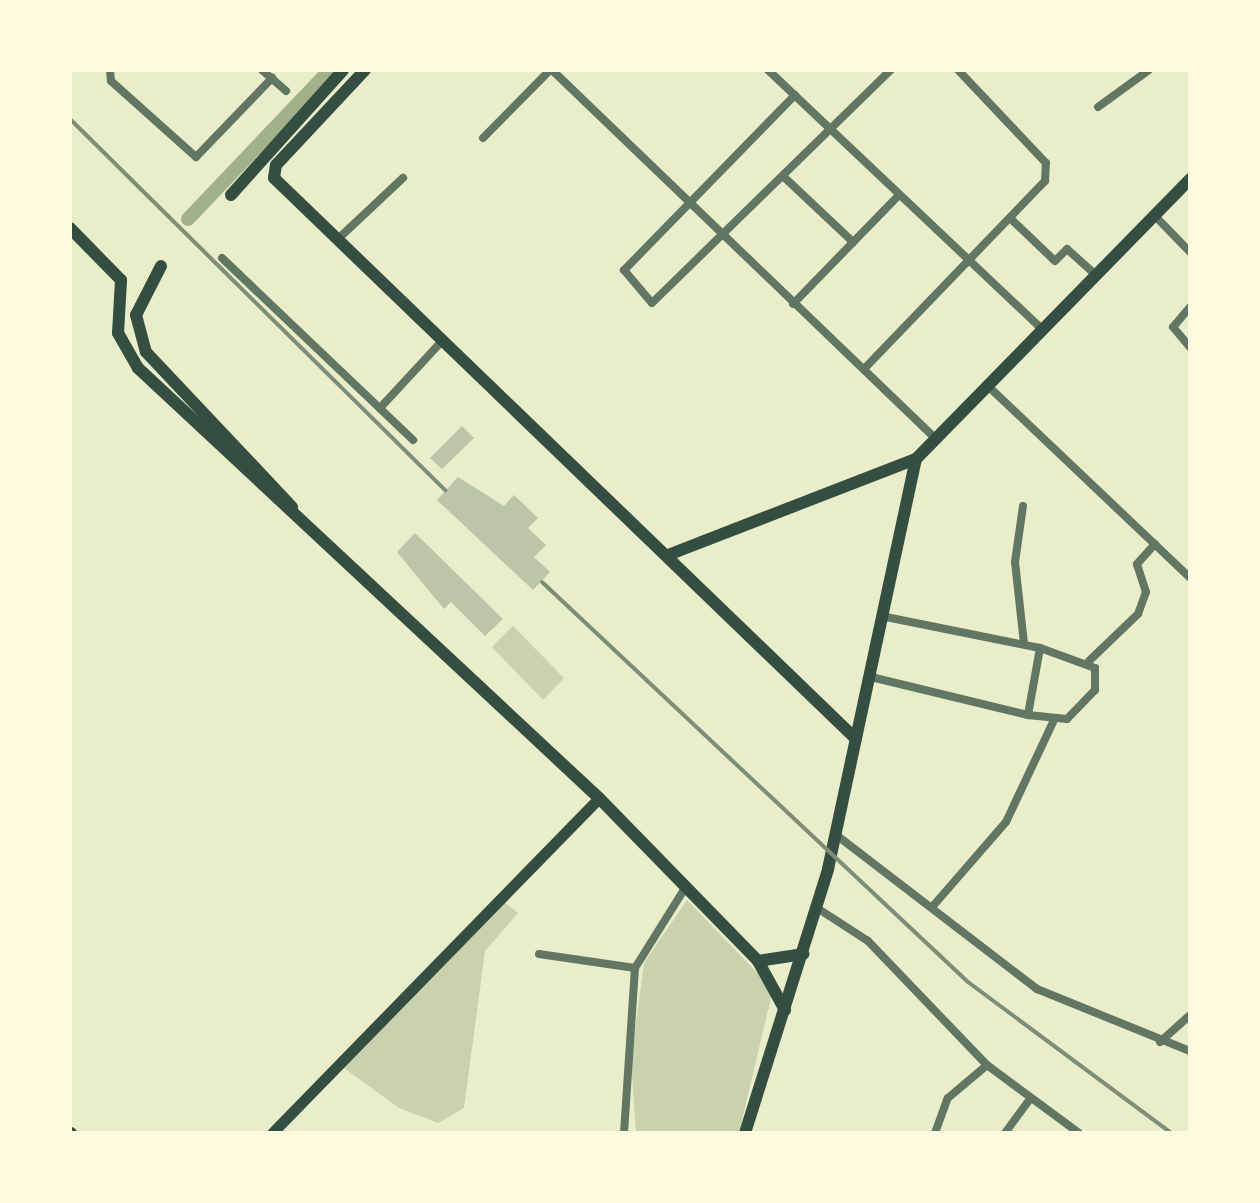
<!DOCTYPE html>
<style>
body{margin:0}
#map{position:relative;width:1260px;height:1203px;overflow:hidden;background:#e9edc9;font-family:"DM Sans",sans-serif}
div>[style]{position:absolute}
.green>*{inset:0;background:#cad2ad}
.canal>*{height:14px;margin:-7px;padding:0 7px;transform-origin:7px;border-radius:7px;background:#a3b18a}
.building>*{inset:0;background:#bcc5a7}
.minor>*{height:8px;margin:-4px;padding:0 4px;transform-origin:4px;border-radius:4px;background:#617663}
.secondary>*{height:11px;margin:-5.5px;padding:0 5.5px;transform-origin:5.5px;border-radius:5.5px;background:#344e41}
.primary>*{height:12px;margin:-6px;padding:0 6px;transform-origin:6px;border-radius:6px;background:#344e41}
.rail>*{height:4px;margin:-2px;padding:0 2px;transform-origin:2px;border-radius:2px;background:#7c8e77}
span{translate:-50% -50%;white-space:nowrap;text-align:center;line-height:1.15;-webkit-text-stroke:8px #fefae0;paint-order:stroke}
.frame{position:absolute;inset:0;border:72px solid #fefae0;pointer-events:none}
</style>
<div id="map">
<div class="green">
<div style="clip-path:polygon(513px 626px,564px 678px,543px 700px,492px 647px)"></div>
<div style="clip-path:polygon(687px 900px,773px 989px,739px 1133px,636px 1133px,631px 1060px,644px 963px)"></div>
<div style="clip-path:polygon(503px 901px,518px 913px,485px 951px,464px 1108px,438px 1123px,399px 1108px,344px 1068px)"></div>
</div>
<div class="canal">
<div style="left:188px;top:219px;width:206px;rotate:-46.4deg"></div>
</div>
<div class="building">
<div style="clip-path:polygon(462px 426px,474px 438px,442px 469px,430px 458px)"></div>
<div style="clip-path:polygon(458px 477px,504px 506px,514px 495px,538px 518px,528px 528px,546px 545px,534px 557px,550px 572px,533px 590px,437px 500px)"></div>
<div style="clip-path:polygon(415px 533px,503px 619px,485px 636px,451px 602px,444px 609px,397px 552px)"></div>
</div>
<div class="minor">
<div style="left:110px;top:70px;width:11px;rotate:85deg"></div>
<div style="left:111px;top:81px;width:114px;rotate:41.8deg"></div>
<div style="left:196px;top:157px;width:110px;rotate:-46.1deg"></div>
<div style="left:262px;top:70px;width:32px;rotate:41deg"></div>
<div style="left:552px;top:70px;width:534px;rotate:43.86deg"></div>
<div style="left:768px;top:70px;width:378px;rotate:43.4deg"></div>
<div style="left:795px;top:95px;width:245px;rotate:134.3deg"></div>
<div style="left:624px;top:270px;width:43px;rotate:49.7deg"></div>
<div style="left:652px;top:303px;width:334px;rotate:-44.3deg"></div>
<div style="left:1098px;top:107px;width:63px;rotate:-36deg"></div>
<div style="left:483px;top:138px;width:95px;rotate:-45.4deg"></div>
<div style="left:784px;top:177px;width:95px;rotate:43.3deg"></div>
<div style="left:1154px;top:215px;width:52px;rotate:45.8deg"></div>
<div style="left:1010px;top:218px;width:62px;rotate:43.7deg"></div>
<div style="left:1055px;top:261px;width:17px;rotate:-45deg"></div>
<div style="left:1067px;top:249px;width:39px;rotate:42deg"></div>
<div style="left:339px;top:238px;width:88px;rotate:-43.2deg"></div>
<div style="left:222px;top:258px;width:264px;rotate:43.6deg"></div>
<div style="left:793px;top:304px;width:151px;rotate:-45.8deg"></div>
<div style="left:1190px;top:307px;width:26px;rotate:130deg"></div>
<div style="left:1173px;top:327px;width:26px;rotate:50deg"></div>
<div style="left:864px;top:369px;width:261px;rotate:-46.1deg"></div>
<div style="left:1045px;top:181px;width:18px;rotate:-87deg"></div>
<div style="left:1046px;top:163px;width:128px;rotate:-133.4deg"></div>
<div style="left:988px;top:386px;width:279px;rotate:43.5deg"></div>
<div style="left:380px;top:408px;width:93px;rotate:-47.2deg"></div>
<div style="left:1023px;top:506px;width:57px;rotate:98.1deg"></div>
<div style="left:1015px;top:562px;width:82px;rotate:83.7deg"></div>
<div style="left:886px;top:617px;width:157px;rotate:11.4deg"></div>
<div style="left:1040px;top:648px;width:68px;rotate:100.2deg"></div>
<div style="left:1028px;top:715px;width:39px;rotate:6deg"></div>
<div style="left:1067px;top:719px;width:40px;rotate:-46deg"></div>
<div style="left:1095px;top:690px;width:22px;rotate:-90deg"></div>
<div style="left:1095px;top:668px;width:59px;rotate:-160deg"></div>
<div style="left:1089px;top:661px;width:68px;rotate:-43.8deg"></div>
<div style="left:1138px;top:614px;width:23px;rotate:-70deg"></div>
<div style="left:1146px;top:592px;width:29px;rotate:-108deg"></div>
<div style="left:1137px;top:564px;width:27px;rotate:-48deg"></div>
<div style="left:871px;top:677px;width:162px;rotate:13.6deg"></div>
<div style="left:835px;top:834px;width:255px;rotate:37.5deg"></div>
<div style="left:1037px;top:989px;width:165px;rotate:22.1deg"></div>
<div style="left:933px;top:906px;width:111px;rotate:-49deg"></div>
<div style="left:1006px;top:822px;width:110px;rotate:-64.8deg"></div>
<div style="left:817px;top:908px;width:61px;rotate:32.9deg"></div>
<div style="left:868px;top:941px;width:172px;rotate:46.2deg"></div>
<div style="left:987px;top:1065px;width:114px;rotate:36.5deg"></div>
<div style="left:539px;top:954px;width:97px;rotate:8.3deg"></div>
<div style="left:1160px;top:1042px;width:40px;rotate:-42deg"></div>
<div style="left:624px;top:1133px;width:165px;rotate:-86.2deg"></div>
<div style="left:635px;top:968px;width:94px;rotate:-58deg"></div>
<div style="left:935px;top:1133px;width:37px;rotate:-70deg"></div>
<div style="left:948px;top:1098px;width:51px;rotate:-40.2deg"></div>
<div style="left:1005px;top:1133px;width:42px;rotate:-53.7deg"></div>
</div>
<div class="secondary">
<div style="left:272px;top:1133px;width:468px;rotate:-45.7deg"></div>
</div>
<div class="primary">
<div style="left:365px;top:70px;width:130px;rotate:133.1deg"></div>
<div style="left:276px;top:165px;width:13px;rotate:99deg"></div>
<div style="left:274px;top:178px;width:808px;rotate:43.95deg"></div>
<div style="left:231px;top:195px;width:168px;rotate:-48.1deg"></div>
<div style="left:70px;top:228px;width:73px;rotate:45.6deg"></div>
<div style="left:121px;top:280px;width:53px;rotate:93.2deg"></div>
<div style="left:118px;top:333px;width:40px;rotate:60.3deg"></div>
<div style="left:138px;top:368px;width:630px;rotate:43.01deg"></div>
<div style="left:599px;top:798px;width:228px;rotate:45.7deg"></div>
<div style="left:758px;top:961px;width:56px;rotate:61.1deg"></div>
<div style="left:161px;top:266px;width:55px;rotate:117deg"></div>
<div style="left:136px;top:315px;width:38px;rotate:75deg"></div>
<div style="left:146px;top:352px;width:213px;rotate:46.7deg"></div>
<div style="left:668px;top:555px;width:266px;rotate:-21.2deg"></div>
<div style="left:916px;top:459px;width:392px;rotate:-45.6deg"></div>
<div style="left:758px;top:961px;width:46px;rotate:-8.8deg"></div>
<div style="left:70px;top:1133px;width:1px"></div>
<div style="left:745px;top:1133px;width:277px;rotate:-72.5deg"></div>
<div style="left:828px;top:869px;width:419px;rotate:-77.9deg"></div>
</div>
<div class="rail">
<div style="left:70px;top:119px;width:528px;rotate:44.69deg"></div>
<div style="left:542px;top:582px;width:584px;rotate:43.2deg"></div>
<div style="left:968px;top:982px;width:253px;rotate:36.6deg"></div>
</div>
<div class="frame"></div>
</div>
